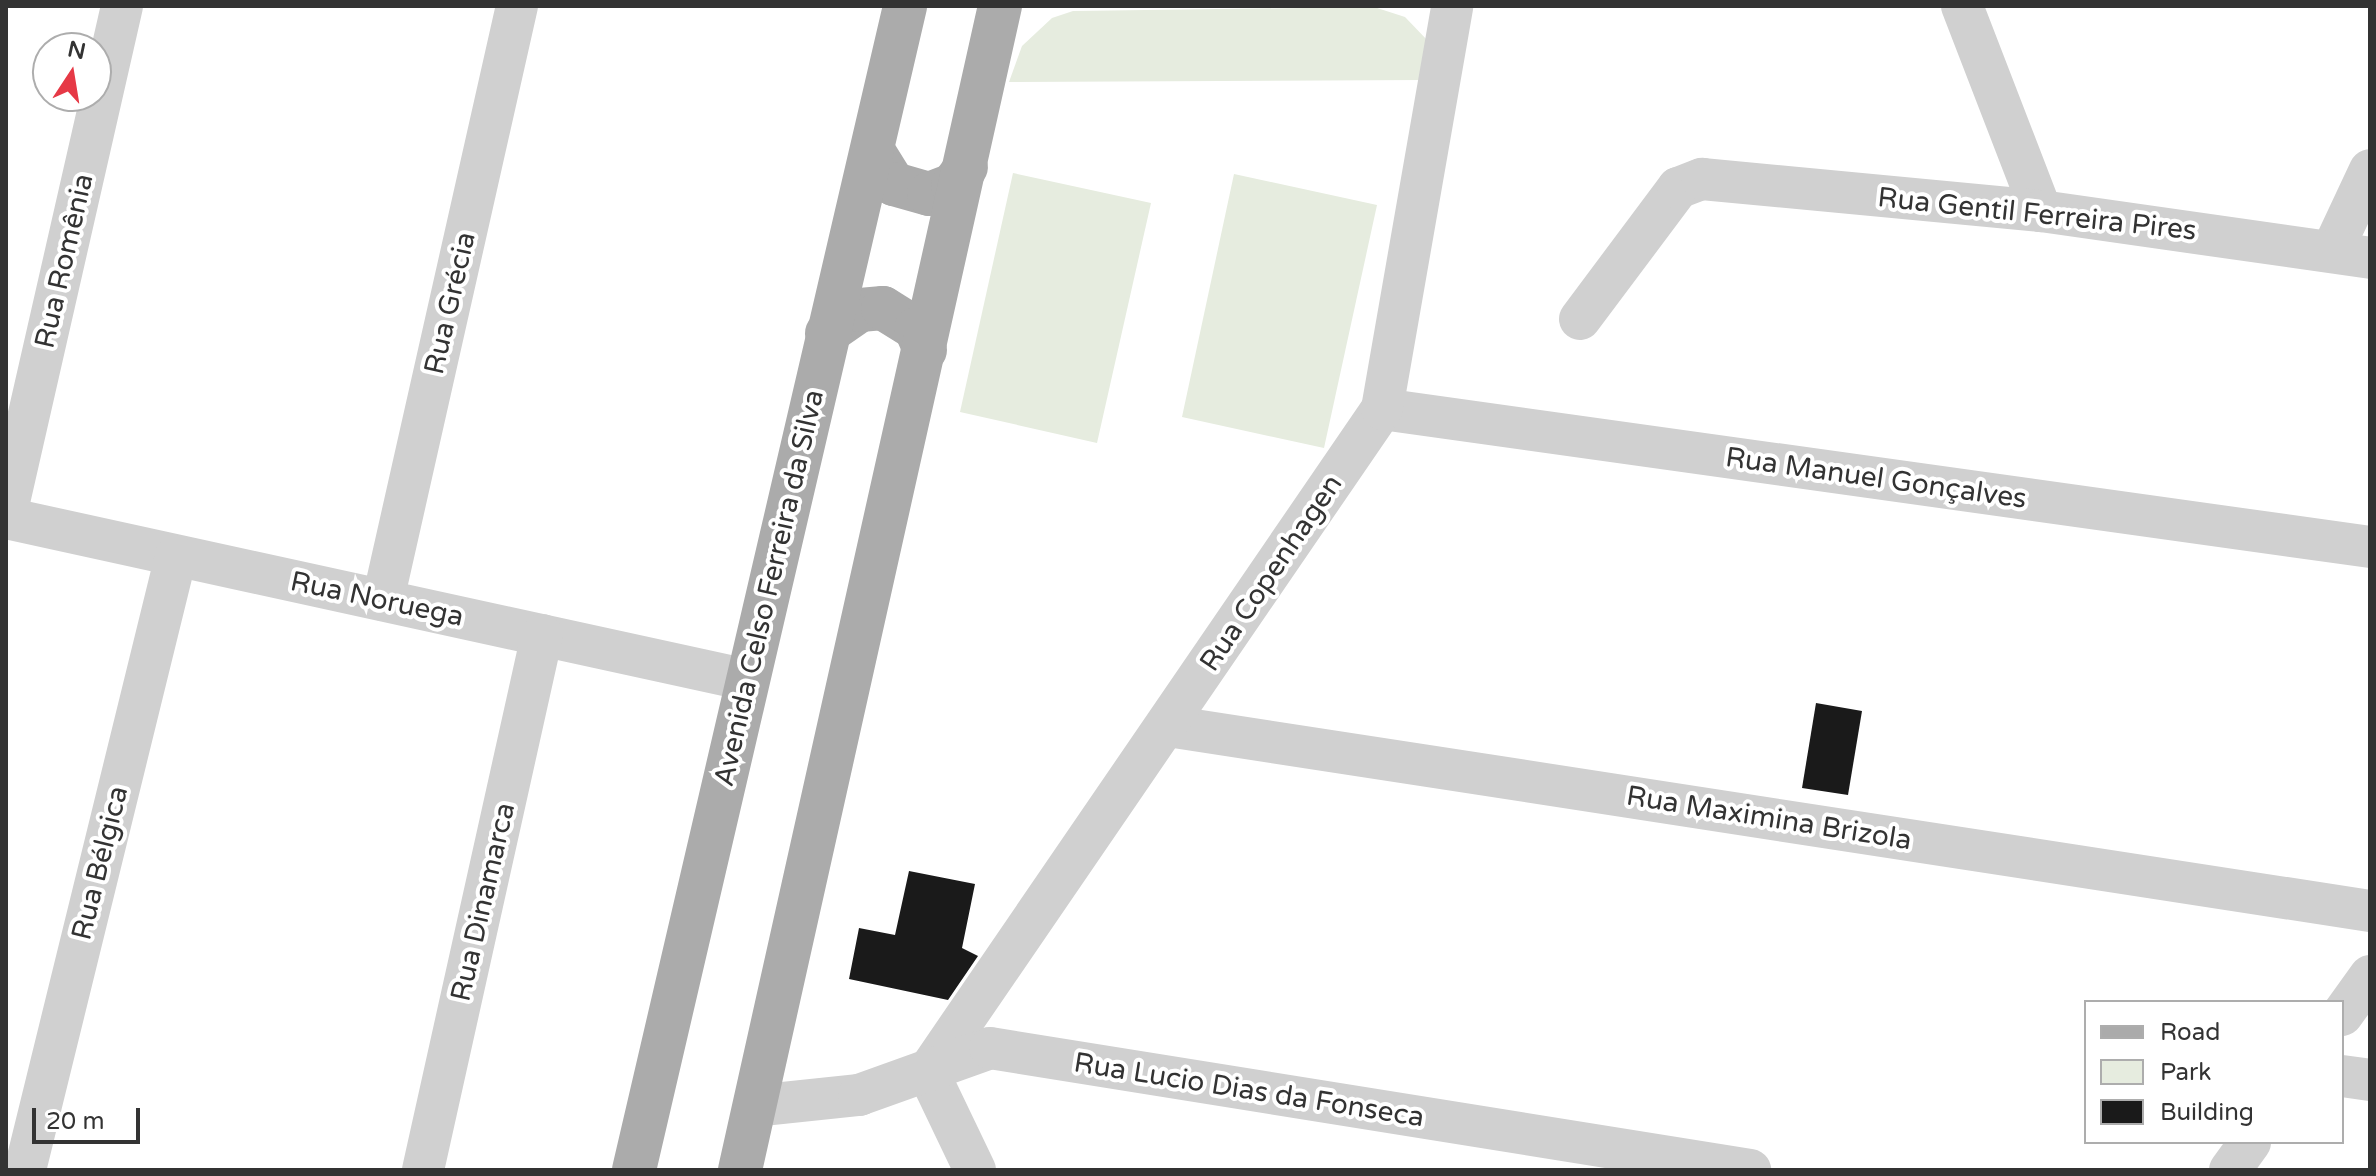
<!DOCTYPE html>
<meta charset="utf-8">
<style>
body{margin:0}
#map{position:relative;width:2376px;height:1176px;overflow:hidden;background:#fff;font-family:"Varela Round",sans-serif}
div>[style]{position:absolute}
.green>*{inset:0;background:#e6ecdf}
.building>*{inset:0;background:#1a1a1a}
.minor>*{height:42px;margin:-21px;padding:0 21px;transform-origin:21px;border-radius:21px;background:#d0d0d0}
.major>*{height:44px;margin:-22px;padding:0 22px;transform-origin:22px;border-radius:22px;background:#ababab}
span{translate:-50% -50%;white-space:nowrap;text-align:center;line-height:1.15;-webkit-text-stroke:8px #fff;paint-order:stroke}
.street-label{font-size:28px;color:#333}
.frame{position:absolute;inset:0;border:8px solid #333;pointer-events:none}
.legend{position:absolute;left:2084px;top:1000px;width:260px;height:144px;box-sizing:border-box;background:#fff;border:2px solid #adadad;margin:0;padding:10px 14px;list-style:none;font-size:24px;color:#333}
.legend li{display:flex;align-items:center;gap:16px;height:40px}
.legend b{width:40px;border:2px solid #adadad}
.north{position:absolute;left:32px;top:32px;width:80px;height:80px;box-sizing:border-box;background:#fff;border:2px solid #adadad;border-radius:50%;rotate:12deg;font-size:22px;font-weight:700;line-height:32px;text-align:center;color:#333}
.north::after{content:'';display:block;margin:auto;width:28px;height:36px;background:#e63946;clip-path:polygon(50% 0,100% 100%,50% 72%,0 100%)}
.scale{position:absolute;left:32px;top:1108px;width:108px;height:36px;box-sizing:border-box;border:4px solid #333;border-top:0;padding-left:10px;font-size:24px;line-height:28px;white-space:nowrap;color:#333;-webkit-text-stroke:6px #fff;paint-order:stroke}
</style>
<div id="map">
<div class="green">
<div style="clip-path:polygon(1374px 7px,1405px 17px,1429px 42px,1425px 80px,1009px 82px,1022px 46px,1052px 18px,1073px 11px)"></div>
<div style="clip-path:polygon(1013px 173px,1151px 203px,1097px 443px,960px 412px)"></div>
<div style="clip-path:polygon(1234px 174px,1377px 205px,1324px 448px,1182px 417px)"></div>
</div>
<div class="building">
<div style="clip-path:polygon(1816px 703px,1862px 711px,1848px 795px,1802px 788px)"></div>
<div style="clip-path:polygon(909px 871px,975px 884px,962px 948px,978px 956px,948px 1000px,849px 979px,859px 928px,895px 935px)"></div>
</div>
<div class="minor">
<div style="left:1962px;top:6px;width:220px;rotate:68.9deg"></div>
<div style="left:2333px;top:249px;width:87px;rotate:-64.9deg"></div>
<div style="left:1580px;top:319px;width:164px;rotate:-53.2deg"></div>
<div style="left:1678px;top:188px;width:26px;rotate:-21deg"></div>
<div style="left:1702px;top:179px;width:341px;rotate:5.4deg"></div>
<div style="left:2041px;top:211px;width:332px;rotate:8.1deg"></div>
<div style="left:1382px;top:409px;width:998px;rotate:7.95deg"></div>
<div style="left:6px;top:515px;width:522px;rotate:-77.16deg"></div>
<div style="left:6px;top:518px;width:759px;rotate:12.33deg"></div>
<div style="left:383px;top:600px;width:609px;rotate:-77.29deg"></div>
<div style="left:1168px;top:726px;width:1216px;rotate:8.75deg"></div>
<div style="left:2342px;top:1015px;width:48px;rotate:-54.3deg"></div>
<div style="left:928px;top:1072px;width:804px;rotate:-55.6deg"></div>
<div style="left:1382px;top:409px;width:409px;rotate:-80.1deg"></div>
<div style="left:928px;top:1072px;width:109px;rotate:64.4deg"></div>
<div style="left:2342px;top:1076px;width:28px;rotate:8deg"></div>
<div style="left:754px;top:1106px;width:106px;rotate:-6deg"></div>
<div style="left:859px;top:1095px;width:139px;rotate:-19.7deg"></div>
<div style="left:990px;top:1048px;width:770px;rotate:9.12deg"></div>
<div style="left:25px;top:1170px;width:632px;rotate:-76.18deg"></div>
<div style="left:423px;top:1170px;width:548px;rotate:-77.46deg"></div>
<div style="left:2230px;top:1170px;width:34px;rotate:-54deg"></div>
</div>
<div class="major">
<div style="left:873px;top:151px;width:39px;rotate:58deg"></div>
<div style="left:894px;top:184px;width:36px;rotate:16deg"></div>
<div style="left:929px;top:194px;width:26px;rotate:-21deg"></div>
<div style="left:953px;top:185px;width:22px;rotate:-54deg"></div>
<div style="left:827px;top:333px;width:40px;rotate:-34.9deg"></div>
<div style="left:860px;top:310px;width:23px;rotate:-5deg"></div>
<div style="left:883px;top:308px;width:39px;rotate:32deg"></div>
<div style="left:916px;top:329px;width:23px;rotate:67deg"></div>
<div style="left:634px;top:1170px;width:1195px;rotate:-76.89deg"></div>
<div style="left:740px;top:1170px;width:1193px;rotate:-77.41deg"></div>
</div>
<div class="street-label">
<span style="left:2037px;top:214px;rotate:6deg">Rua Gentil Ferreira Pires</span>
<span style="left:64px;top:261px;rotate:-77deg">Rua Romênia</span>
<span style="left:450px;top:303px;rotate:-77deg">Rua Grécia</span>
<span style="left:1876px;top:478px;rotate:8deg">Rua Manuel Gonçalves</span>
<span style="left:1271px;top:573px;rotate:-56deg">Rua Copenhagen</span>
<span style="left:769px;top:588px;rotate:-77deg">Avenida Celso Ferreira da Silva</span>
<span style="left:377px;top:599px;rotate:12deg">Rua Noruega</span>
<span style="left:1769px;top:818px;rotate:9deg">Rua Maximina Brizola</span>
<span style="left:100px;top:863px;rotate:-76deg">Rua Bélgica</span>
<span style="left:483px;top:902px;rotate:-77deg">Rua Dinamarca</span>
<span style="left:1249px;top:1090px;rotate:9deg">Rua Lucio Dias da Fonseca</span>
</div>
<div class="frame"></div>
<ul class="legend">
<li><b style="height:10px;background:#ababab"></b>Road</li>
<li><b style="height:22px;background:#e6ecdf"></b>Park</li>
<li><b style="height:22px;background:#1a1a1a"></b>Building</li>
</ul>
<div class="north">N</div>
<div class="scale">20 m</div>
</div>
